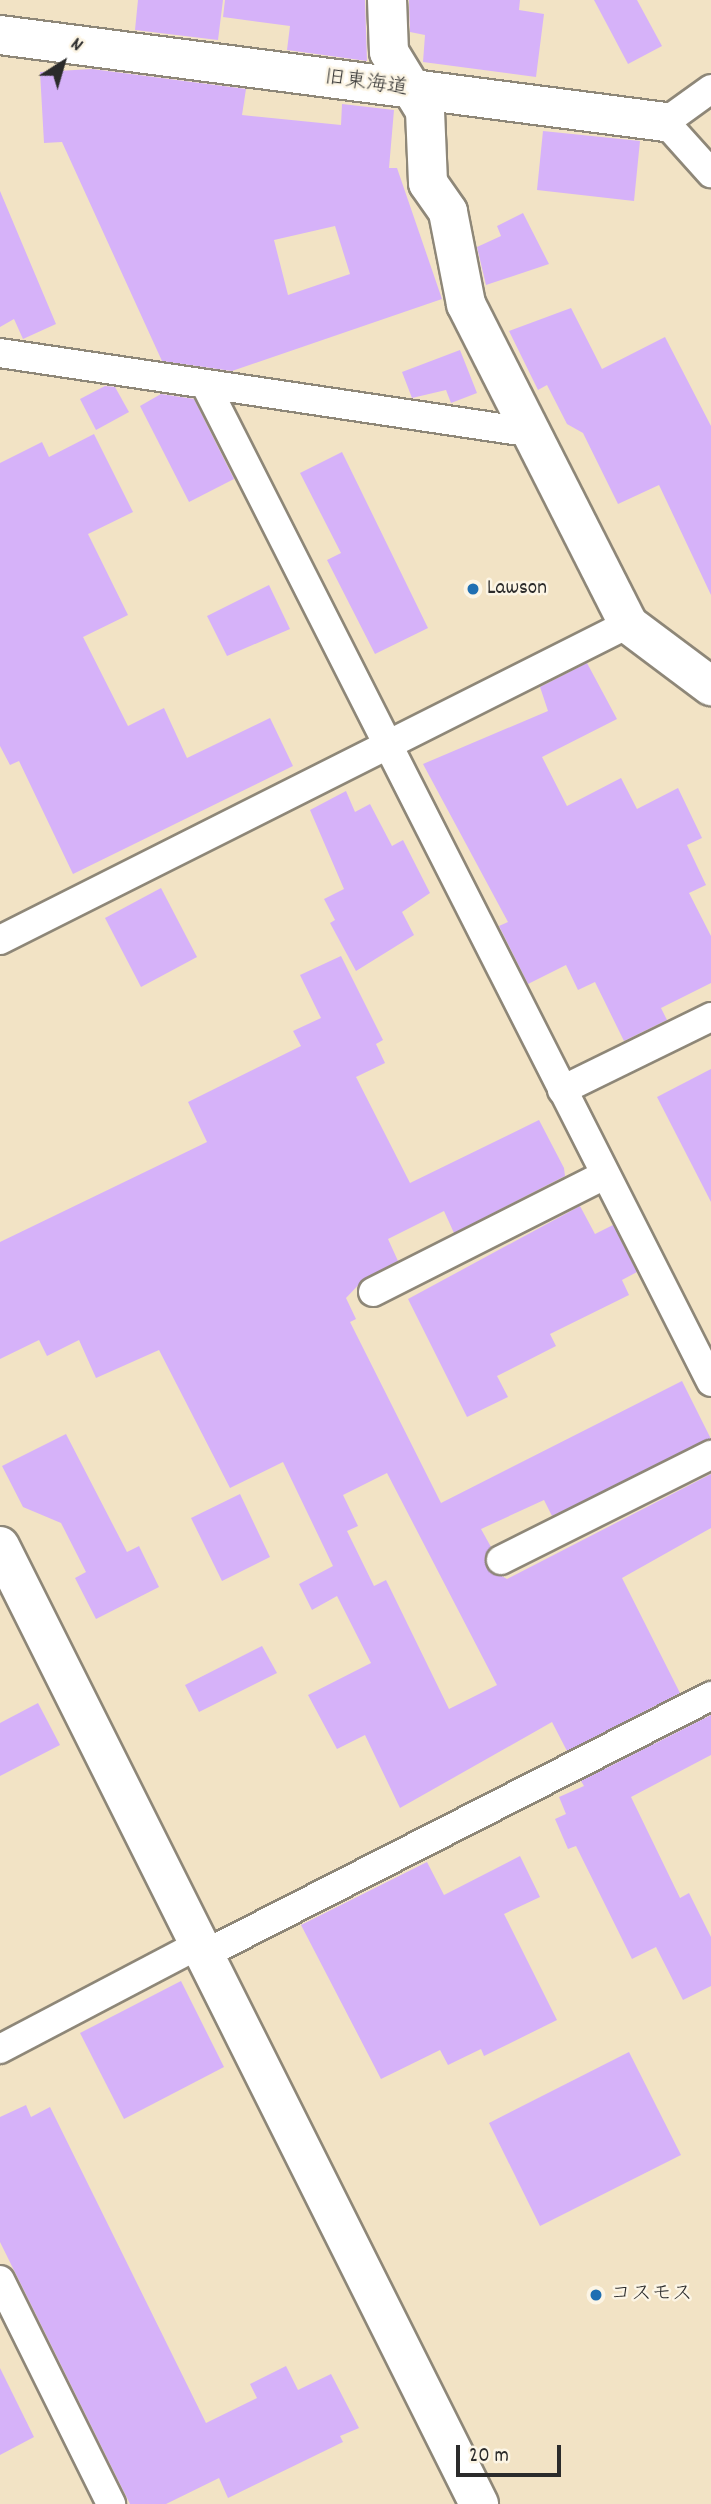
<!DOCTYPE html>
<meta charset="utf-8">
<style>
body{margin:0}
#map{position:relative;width:711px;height:2504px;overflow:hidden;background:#f2e3c5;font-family:Dekko,"Klee One",sans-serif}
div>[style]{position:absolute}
.building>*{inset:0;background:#d6b2f9}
.roads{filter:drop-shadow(2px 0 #8e8778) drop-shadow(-2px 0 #8e8778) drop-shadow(0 2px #8e8778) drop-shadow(0 -2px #8e8778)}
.street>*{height:28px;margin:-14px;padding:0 14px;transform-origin:14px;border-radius:14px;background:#fff}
.secondary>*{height:38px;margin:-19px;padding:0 19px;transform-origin:19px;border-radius:19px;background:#fff}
.dots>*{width:19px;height:19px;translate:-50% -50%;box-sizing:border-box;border:4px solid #fcf5e5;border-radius:50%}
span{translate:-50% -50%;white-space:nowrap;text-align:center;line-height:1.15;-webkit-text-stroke:5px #fcf5e5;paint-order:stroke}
.street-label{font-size:21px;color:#2b2b2b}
.poi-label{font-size:21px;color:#2b2b2b}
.left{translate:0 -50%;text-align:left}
.north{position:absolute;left:28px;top:28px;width:70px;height:70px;-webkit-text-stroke:5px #fcf5e5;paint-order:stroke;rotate:37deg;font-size:19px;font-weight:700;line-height:28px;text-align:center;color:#2b2b2b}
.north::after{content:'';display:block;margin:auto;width:24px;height:32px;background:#2b2b2b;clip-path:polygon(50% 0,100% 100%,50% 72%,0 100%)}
.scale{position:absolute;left:456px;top:2445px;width:105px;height:32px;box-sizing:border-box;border:4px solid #2b2b2b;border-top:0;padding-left:9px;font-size:21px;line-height:24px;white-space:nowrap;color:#2b2b2b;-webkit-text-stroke:5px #fcf5e5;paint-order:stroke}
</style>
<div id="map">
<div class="building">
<div style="clip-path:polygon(138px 0,223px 0,218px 40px,135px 30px)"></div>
<div style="clip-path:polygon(225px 0,365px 0,367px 61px,287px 50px,290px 26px,223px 17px)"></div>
<div style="clip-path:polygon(409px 0,520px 0,519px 10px,544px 14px,536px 77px,423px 62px,425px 35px,410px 32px)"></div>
<div style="clip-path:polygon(594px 0,637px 0,662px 46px,628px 64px)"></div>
<div style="clip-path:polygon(evenodd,92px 69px,246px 89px,242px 115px,341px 125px,342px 104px,394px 110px,389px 168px,397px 168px,442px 299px,232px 371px,162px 361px,62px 142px,44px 143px,40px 72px,92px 69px,335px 226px,350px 274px,288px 295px,274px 240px,335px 226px)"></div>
<div style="clip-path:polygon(543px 131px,640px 141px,634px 201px,537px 190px)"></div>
<div style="clip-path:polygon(0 191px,56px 324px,23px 339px,14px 319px,0 327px)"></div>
<div style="clip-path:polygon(523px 213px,549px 264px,486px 285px,477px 247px,501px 236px,497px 226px)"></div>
<div style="clip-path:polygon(571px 308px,602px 369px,665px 337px,711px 426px,711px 595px,659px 485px,618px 504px,583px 433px,567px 424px,547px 385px,538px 390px,509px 331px)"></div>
<div style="clip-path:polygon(460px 350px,477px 393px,451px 403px,446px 390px,412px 398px,402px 372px)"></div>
<div style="clip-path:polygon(105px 386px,115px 387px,129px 412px,96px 430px,80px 399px)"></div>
<div style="clip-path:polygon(161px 394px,194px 399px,234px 479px,189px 502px,140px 406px)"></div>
<div style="clip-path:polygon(94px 434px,133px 512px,88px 534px,128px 615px,83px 637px,128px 726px,164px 708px,187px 758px,270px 718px,293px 766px,73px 874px,19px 761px,10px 765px,0 746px,0 463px,42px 442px,49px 457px)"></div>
<div style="clip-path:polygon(342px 452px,428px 628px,375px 654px,327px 560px,341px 553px,300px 473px)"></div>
<div style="clip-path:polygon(269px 585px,290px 629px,227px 656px,207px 616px)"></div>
<div style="clip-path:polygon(587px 663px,617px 719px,542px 757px,567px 806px,621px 778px,637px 809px,678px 788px,702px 838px,687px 845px,706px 885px,689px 893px,711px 936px,711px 983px,661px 1008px,667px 1020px,624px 1041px,595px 982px,578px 990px,566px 965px,528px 984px,499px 926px,508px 922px,423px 764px,548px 711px,540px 687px)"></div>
<div style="clip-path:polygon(346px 791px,355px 812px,370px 804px,392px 846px,403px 840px,430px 893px,402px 912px,414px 935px,356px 971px,330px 923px,335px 920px,324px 899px,344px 889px,310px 810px)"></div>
<div style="clip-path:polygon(161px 888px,197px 957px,141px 987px,105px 918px)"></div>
<div style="clip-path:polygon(evenodd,341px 956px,383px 1040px,376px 1044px,385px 1063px,356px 1077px,410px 1183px,539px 1120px,564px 1168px,565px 1176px,454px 1233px,444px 1211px,388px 1239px,398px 1261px,365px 1278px,346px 1298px,356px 1319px,350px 1322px,441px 1503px,682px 1381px,711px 1439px,552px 1516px,544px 1500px,481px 1529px,491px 1547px,487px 1568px,507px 1579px,711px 1474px,711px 1528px,622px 1578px,680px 1693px,567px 1751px,552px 1722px,400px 1808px,365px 1735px,337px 1749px,308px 1695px,371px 1663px,337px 1596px,312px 1610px,299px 1584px,333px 1566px,283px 1462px,230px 1488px,159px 1350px,96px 1378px,79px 1340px,47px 1356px,39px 1340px,0 1359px,0 1242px,207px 1142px,188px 1102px,301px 1046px,293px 1031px,321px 1018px,300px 975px,341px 956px,387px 1473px,497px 1685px,449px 1709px,386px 1580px,374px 1586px,347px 1531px,358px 1526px,343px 1495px,387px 1473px)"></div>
<div style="clip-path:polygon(711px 1069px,711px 1202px,657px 1097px)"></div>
<div style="clip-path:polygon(580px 1206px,595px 1234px,613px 1225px,637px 1272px,622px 1280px,629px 1295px,550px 1334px,556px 1346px,497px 1376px,508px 1397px,467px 1417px,408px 1299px)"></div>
<div style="clip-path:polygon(66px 1434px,127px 1552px,139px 1546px,159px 1587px,96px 1619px,75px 1578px,86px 1572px,61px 1523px,23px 1507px,2px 1466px)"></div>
<div style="clip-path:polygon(240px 1494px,270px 1557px,222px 1581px,191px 1518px)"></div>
<div style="clip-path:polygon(262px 1646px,277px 1673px,199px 1712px,185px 1685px)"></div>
<div style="clip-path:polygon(38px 1703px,60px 1745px,0 1776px,0 1723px)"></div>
<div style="clip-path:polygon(711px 1715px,711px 1755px,631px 1797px,680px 1898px,689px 1893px,711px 1937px,711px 1986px,683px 2000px,656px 1947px,632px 1959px,576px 1846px,568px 1849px,555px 1819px,566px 1814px,559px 1797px,584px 1786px,581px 1781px)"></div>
<div style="clip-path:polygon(520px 1856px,540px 1897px,504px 1914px,557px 2020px,484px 2056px,481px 2049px,448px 2065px,440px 2050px,381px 2079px,301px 1925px,427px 1862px,444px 1895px)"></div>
<div style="clip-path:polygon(181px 1981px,224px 2067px,124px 2119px,80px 2033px)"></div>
<div style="clip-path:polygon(629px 2052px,681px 2155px,540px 2226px,489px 2123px)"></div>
<div style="clip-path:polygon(26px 2105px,31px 2117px,50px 2107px,206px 2423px,257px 2398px,250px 2384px,286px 2366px,298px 2390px,331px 2374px,359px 2428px,340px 2436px,343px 2442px,228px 2498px,219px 2478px,166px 2504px,130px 2504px,0 2242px,0 2117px)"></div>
<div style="clip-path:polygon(0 2368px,34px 2437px,0 2455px)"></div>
</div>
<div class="roads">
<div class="street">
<div style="left:711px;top:89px;width:57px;rotate:144.3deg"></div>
<div style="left:665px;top:122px;width:69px;rotate:48deg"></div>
<div style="left:0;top:353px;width:533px;rotate:8.53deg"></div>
<div style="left:205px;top:384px;width:1119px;rotate:63.11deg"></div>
<div style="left:0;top:940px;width:703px;rotate:-26.71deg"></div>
<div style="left:562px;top:1090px;width:166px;rotate:-26.1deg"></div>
<div style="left:373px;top:1292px;width:260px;rotate:-26.8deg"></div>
<div style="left:501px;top:1560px;width:235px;rotate:-26.6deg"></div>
<div style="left:205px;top:1954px;width:568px;rotate:-27.02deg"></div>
<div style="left:0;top:2049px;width:226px;rotate:-27.7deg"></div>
<div style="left:0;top:2280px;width:250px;rotate:63.6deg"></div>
</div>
<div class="secondary">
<div style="left:387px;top:0;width:52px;rotate:87.8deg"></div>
<div style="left:389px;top:52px;width:69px;rotate:58.6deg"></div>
<div style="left:425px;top:111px;width:72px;rotate:87.6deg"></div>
<div style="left:428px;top:183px;width:35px;rotate:55deg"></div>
<div style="left:448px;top:212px;width:94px;rotate:78.9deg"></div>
<div style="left:466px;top:304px;width:359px;rotate:63.1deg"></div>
<div style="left:628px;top:624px;width:104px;rotate:36.8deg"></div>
<div style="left:0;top:35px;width:671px;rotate:7.45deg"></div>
<div style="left:0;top:1546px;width:1071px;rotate:63.43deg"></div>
</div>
</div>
<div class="dots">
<div style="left:473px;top:589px;background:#1f6fb2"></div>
<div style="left:596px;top:2295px;background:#1f6fb2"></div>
</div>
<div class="street-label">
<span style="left:366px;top:84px;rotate:8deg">旧東海道</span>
</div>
<div class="poi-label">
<span class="left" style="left:487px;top:589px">Lawson</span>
<span class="left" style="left:610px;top:2295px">コスモス</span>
</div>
<div class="north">N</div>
<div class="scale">20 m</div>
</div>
